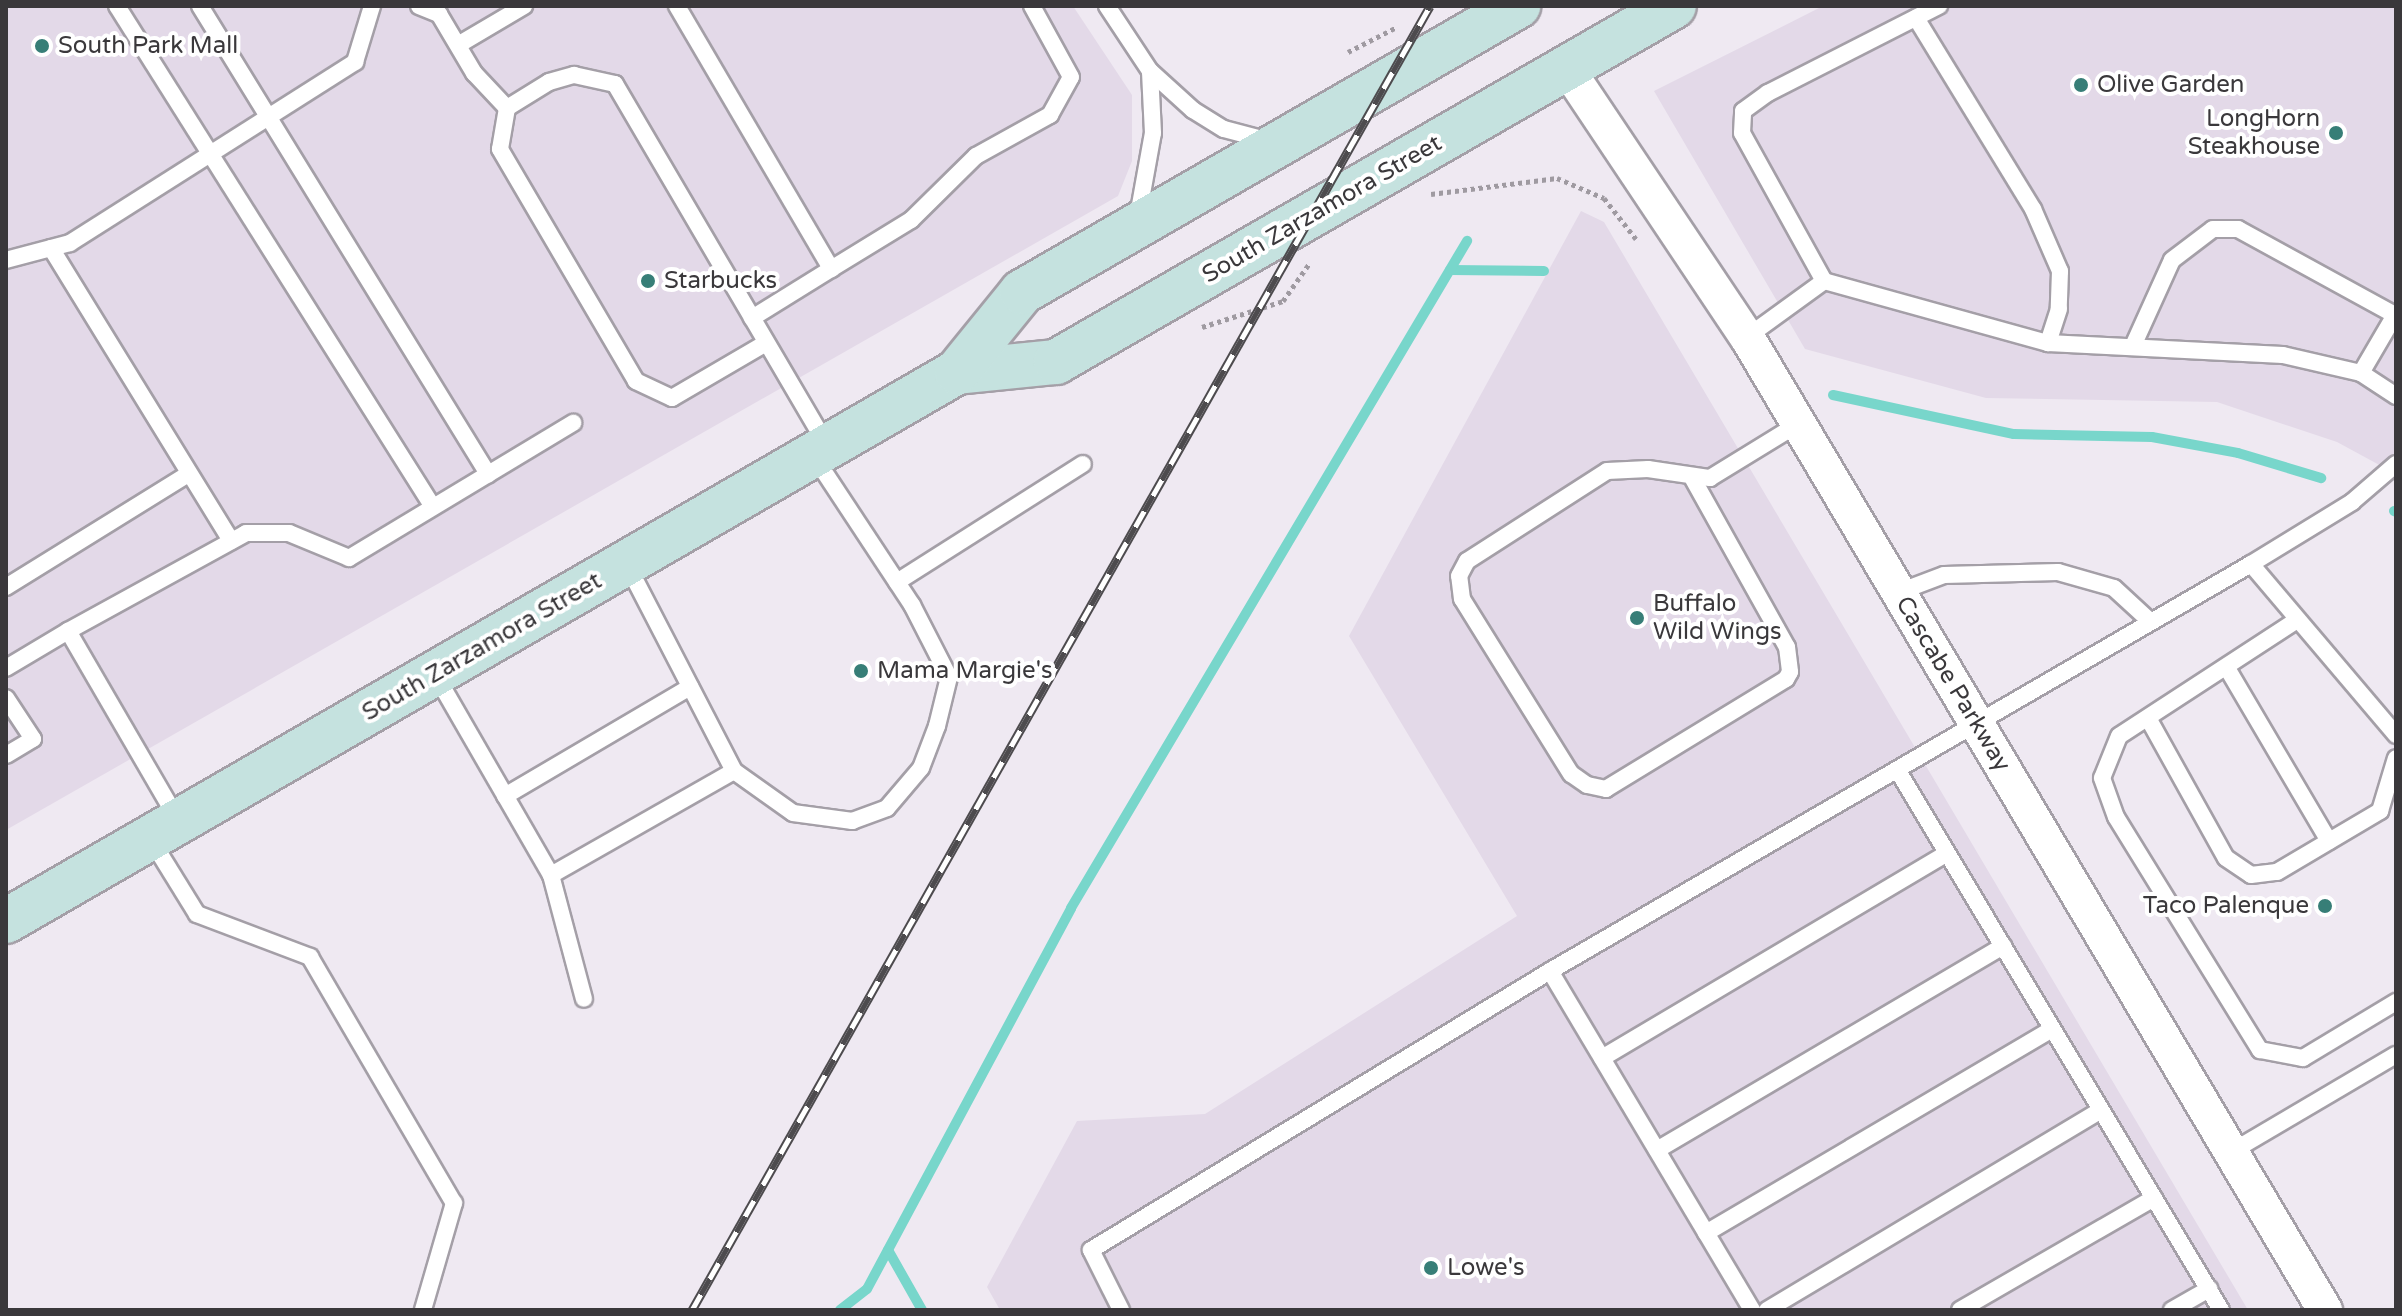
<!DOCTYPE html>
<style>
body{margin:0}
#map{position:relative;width:2402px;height:1316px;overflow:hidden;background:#efe9f2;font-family:"Varela Round",sans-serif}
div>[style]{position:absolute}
.built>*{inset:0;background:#e3d9e8}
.stream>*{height:10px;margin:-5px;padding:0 5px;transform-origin:5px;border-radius:5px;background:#78d6cb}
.path>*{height:5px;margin-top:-2.5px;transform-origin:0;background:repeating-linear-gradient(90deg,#9f9aa1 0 4px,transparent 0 8px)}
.roads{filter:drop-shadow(2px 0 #a49fa7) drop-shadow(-2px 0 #a49fa7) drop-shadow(0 2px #a49fa7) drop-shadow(0 -2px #a49fa7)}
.service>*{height:16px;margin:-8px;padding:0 8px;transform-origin:8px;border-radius:8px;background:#fff}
.minor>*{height:34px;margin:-17px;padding:0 17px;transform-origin:17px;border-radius:17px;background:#fff}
.secondary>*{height:44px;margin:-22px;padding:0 22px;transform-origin:22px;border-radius:22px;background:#c5e2df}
.rail>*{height:9px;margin-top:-4.5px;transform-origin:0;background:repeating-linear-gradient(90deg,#fff 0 18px,#4d4b4e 0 36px);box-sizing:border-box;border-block:2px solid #4d4b4e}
.dots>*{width:22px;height:22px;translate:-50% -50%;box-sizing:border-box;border:4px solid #fff;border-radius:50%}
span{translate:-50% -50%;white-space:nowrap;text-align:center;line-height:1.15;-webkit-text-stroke:8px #fff;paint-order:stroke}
.poi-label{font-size:24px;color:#3a383b}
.left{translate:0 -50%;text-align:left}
.right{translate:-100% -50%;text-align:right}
.street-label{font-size:24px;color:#3a383b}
.frame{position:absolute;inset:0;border:8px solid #3a383b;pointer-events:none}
</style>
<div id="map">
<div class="built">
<div style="clip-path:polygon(6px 6px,1073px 6px,1132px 95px,1132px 161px,1118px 196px,6px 830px)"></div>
<div style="clip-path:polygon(1823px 6px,2396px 6px,2396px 474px,2337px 442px,2217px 402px,1986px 398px,1805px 349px,1654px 91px)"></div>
<div style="clip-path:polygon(1581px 211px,1604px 222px,2248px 1310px,1000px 1310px,987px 1287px,1077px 1121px,1205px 1114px,1517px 916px,1349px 636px)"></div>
</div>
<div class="stream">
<div style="left:1450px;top:270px;width:94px;rotate:0.6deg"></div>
<div style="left:1833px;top:395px;width:185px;rotate:12.2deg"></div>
<div style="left:2014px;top:434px;width:138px;rotate:1.2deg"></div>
<div style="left:2152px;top:437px;width:87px;rotate:10.5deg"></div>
<div style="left:2238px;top:453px;width:87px;rotate:16.8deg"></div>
<div style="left:2394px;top:511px;width:2px;rotate:27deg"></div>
<div style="left:888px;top:1250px;width:69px;rotate:60.5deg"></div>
<div style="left:840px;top:1310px;width:34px;rotate:-38deg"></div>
<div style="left:867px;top:1289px;width:432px;rotate:-61.8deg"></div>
<div style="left:1071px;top:908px;width:776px;rotate:-59.3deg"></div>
</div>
<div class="path">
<div style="left:1348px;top:52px;width:53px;rotate:-27.1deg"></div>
<div style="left:1431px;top:194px;width:127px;rotate:-7.2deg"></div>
<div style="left:1557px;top:178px;width:51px;rotate:23.1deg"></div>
<div style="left:1604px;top:198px;width:52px;rotate:52deg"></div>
<div style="left:1202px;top:327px;width:85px;rotate:-17.8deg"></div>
<div style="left:1283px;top:301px;width:45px;rotate:-54.9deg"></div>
</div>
<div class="roads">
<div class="service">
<div style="left:117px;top:6px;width:592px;rotate:57.76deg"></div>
<div style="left:200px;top:6px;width:550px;rotate:58.39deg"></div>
<div style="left:419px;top:6px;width:22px;rotate:22deg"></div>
<div style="left:439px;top:14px;width:69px;rotate:59.3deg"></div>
<div style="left:474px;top:73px;width:48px;rotate:46.7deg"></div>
<div style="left:677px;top:6px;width:305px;rotate:59.6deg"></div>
<div style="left:831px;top:269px;width:94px;rotate:-31.5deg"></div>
<div style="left:911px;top:220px;width:91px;rotate:-44.6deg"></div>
<div style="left:976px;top:156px;width:85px;rotate:-29deg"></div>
<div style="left:1050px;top:115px;width:43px;rotate:-61.1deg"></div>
<div style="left:1071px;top:77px;width:81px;rotate:-118.8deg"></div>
<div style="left:1107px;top:6px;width:78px;rotate:56.5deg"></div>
<div style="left:1150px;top:71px;width:58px;rotate:42.2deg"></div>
<div style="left:1193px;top:110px;width:36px;rotate:32deg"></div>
<div style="left:1224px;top:129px;width:47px;rotate:14.9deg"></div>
<div style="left:1916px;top:18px;width:224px;rotate:58.5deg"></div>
<div style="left:2033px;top:209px;width:68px;rotate:66.5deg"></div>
<div style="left:2060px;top:271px;width:38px;rotate:92deg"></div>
<div style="left:2059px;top:309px;width:36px;rotate:108deg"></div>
<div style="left:458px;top:45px;width:77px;rotate:-30.6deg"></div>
<div style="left:1138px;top:216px;width:84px;rotate:-79.8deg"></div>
<div style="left:1153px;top:133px;width:62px;rotate:-92.8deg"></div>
<div style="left:51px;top:248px;width:344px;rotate:58.4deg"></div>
<div style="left:6px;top:260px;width:66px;rotate:-14.9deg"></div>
<div style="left:70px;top:243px;width:338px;rotate:-32.4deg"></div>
<div style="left:355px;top:62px;width:59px;rotate:-73.1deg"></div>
<div style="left:1824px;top:281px;width:169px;rotate:-119deg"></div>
<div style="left:1742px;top:133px;width:22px;rotate:-87deg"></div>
<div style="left:1743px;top:111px;width:31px;rotate:-36deg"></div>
<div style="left:1768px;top:93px;width:192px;rotate:-27deg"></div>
<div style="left:752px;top:318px;width:93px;rotate:-31.8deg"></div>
<div style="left:1747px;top:337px;width:95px;rotate:-36deg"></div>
<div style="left:1824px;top:281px;width:232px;rotate:15.5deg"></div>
<div style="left:2048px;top:343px;width:235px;rotate:2.9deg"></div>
<div style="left:2283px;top:355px;width:80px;rotate:13deg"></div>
<div style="left:2361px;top:373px;width:42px;rotate:33.3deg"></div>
<div style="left:766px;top:343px;width:109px;rotate:149.7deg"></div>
<div style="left:672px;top:398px;width:40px;rotate:-155deg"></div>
<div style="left:636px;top:381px;width:269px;rotate:-120.4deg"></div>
<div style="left:500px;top:149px;width:42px;rotate:-80.3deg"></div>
<div style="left:507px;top:108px;width:49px;rotate:-31.8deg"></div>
<div style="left:549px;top:82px;width:26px;rotate:-16deg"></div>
<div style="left:574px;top:75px;width:42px;rotate:12.4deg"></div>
<div style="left:615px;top:84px;width:419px;rotate:59.6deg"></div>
<div style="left:2133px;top:346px;width:94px;rotate:-65.6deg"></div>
<div style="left:2172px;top:260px;width:51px;rotate:-37.1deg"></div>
<div style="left:2213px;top:229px;width:25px"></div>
<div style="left:2238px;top:229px;width:179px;rotate:28.7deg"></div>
<div style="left:2361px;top:373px;width:69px;rotate:-59.7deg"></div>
<div style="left:1693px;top:479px;width:193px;rotate:60.8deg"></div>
<div style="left:1787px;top:647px;width:25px;rotate:83deg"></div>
<div style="left:1790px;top:672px;width:8px;rotate:120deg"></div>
<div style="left:1786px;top:679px;width:211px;rotate:148.6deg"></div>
<div style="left:1606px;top:789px;width:19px;rotate:-168deg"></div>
<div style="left:1587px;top:785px;width:19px;rotate:-145deg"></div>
<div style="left:1571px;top:774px;width:206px;rotate:-121.9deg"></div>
<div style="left:1462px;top:599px;width:23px;rotate:-97deg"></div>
<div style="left:1459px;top:576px;width:17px;rotate:-62deg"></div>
<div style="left:1467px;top:561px;width:166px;rotate:-32.7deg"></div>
<div style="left:1607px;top:471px;width:41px;rotate:-2.8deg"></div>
<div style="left:1648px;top:469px;width:63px;rotate:8.3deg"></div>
<div style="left:1710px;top:478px;width:103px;rotate:-31.5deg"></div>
<div style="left:2251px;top:564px;width:224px;rotate:49.7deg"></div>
<div style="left:897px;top:582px;width:220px;rotate:-32.4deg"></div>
<div style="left:6px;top:587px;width:214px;rotate:-31.8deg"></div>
<div style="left:1899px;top:592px;width:48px;rotate:-20.7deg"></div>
<div style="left:1944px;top:575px;width:114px;rotate:-1.5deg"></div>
<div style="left:2058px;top:572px;width:58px;rotate:15.9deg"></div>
<div style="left:2114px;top:588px;width:50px;rotate:42.6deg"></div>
<div style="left:2297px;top:620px;width:212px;rotate:146.9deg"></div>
<div style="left:2119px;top:736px;width:45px;rotate:112deg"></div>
<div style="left:2102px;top:778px;width:41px;rotate:70.3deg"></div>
<div style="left:2116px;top:817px;width:274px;rotate:58.3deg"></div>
<div style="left:2260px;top:1050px;width:44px;rotate:10.5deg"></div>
<div style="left:2303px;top:1058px;width:109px;rotate:-31.1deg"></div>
<div style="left:68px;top:631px;width:203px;rotate:-28.8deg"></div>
<div style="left:246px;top:533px;width:43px"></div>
<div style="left:289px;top:533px;width:65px;rotate:22.6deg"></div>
<div style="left:349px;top:558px;width:262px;rotate:-31.1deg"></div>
<div style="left:6px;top:668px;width:72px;rotate:-30.8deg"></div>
<div style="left:68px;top:631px;width:219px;rotate:59.8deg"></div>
<div style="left:2227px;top:668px;width:201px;rotate:59.5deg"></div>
<div style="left:436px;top:676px;width:230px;rotate:60deg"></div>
<div style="left:551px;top:875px;width:210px;rotate:-29.6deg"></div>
<div style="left:734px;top:771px;width:232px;rotate:-117.4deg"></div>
<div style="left:6px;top:698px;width:49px;rotate:56.6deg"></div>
<div style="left:33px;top:739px;width:31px;rotate:149deg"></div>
<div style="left:2148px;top:718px;width:160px;rotate:60.9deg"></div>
<div style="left:2226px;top:858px;width:30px;rotate:34deg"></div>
<div style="left:2251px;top:875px;width:26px;rotate:-7deg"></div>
<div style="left:2277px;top:872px;width:120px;rotate:-30.6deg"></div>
<div style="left:2380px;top:811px;width:55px;rotate:-73.2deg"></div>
<div style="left:734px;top:771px;width:72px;rotate:35.4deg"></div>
<div style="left:793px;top:813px;width:60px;rotate:7.7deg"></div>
<div style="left:852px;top:821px;width:37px;rotate:-20deg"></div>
<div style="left:887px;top:808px;width:52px;rotate:-49.6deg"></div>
<div style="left:921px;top:768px;width:45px;rotate:-69.1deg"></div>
<div style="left:937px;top:726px;width:50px;rotate:-76.2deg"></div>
<div style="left:949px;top:677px;width:81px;rotate:-117.2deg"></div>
<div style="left:912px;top:605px;width:180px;rotate:-123.4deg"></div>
<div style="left:1898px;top:771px;width:628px;rotate:59.07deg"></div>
<div style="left:505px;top:796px;width:215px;rotate:-30.5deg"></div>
<div style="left:150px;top:838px;width:89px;rotate:58.3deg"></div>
<div style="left:197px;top:914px;width:121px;rotate:20.8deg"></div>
<div style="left:310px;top:957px;width:285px;rotate:59.7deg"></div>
<div style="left:454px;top:1203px;width:111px;rotate:106.2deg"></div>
<div style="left:551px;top:875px;width:128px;rotate:75.1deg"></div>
<div style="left:1550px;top:971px;width:395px;rotate:59.2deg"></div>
<div style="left:1602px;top:1058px;width:401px;rotate:-30.7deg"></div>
<div style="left:1657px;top:1150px;width:402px;rotate:-30.5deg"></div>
<div style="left:2231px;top:1152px;width:191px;rotate:-30.5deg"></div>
<div style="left:1706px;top:1233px;width:402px;rotate:-30.5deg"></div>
<div style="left:1121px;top:1310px;width:67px;rotate:-116.6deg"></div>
<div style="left:1091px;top:1250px;width:537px;rotate:-31.29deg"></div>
<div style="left:1550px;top:971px;width:811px;rotate:-30.14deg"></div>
<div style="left:2251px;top:564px;width:119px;rotate:-31.5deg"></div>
<div style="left:2352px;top:502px;width:58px;rotate:-40.8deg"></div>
<div style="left:1767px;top:1310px;width:389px;rotate:-30.9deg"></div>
<div style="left:1960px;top:1310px;width:224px;rotate:-30deg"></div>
<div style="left:2172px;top:1310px;width:43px;rotate:-29.6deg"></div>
</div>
<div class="minor">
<div style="left:1566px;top:67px;width:325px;rotate:56.2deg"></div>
<div style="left:1747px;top:337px;width:1132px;rotate:59.29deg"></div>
</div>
<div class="secondary">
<div style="left:957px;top:372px;width:100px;rotate:-5.8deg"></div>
<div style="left:1056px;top:362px;width:713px;rotate:-29.94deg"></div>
<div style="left:6px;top:921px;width:1098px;rotate:-30deg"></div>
<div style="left:957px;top:372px;width:103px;rotate:-50.9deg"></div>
<div style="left:1022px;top:292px;width:573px;rotate:-29.97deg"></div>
</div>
</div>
<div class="rail">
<div style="left:692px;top:1310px;width:1498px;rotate:-60.49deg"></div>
</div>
<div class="dots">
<div style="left:42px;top:46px;background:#377e77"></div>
<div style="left:2081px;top:85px;background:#377e77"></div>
<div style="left:2336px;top:133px;background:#377e77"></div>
<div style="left:648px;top:281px;background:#377e77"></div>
<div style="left:1637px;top:618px;background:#377e77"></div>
<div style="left:861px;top:671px;background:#377e77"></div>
<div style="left:2325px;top:906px;background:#377e77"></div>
<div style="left:1431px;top:1268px;background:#377e77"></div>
</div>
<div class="poi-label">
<span class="left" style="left:58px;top:46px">South Park Mall</span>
<span class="left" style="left:2097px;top:85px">Olive Garden</span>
<span class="right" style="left:2320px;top:133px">LongHorn<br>Steakhouse</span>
<span class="left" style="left:664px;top:281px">Starbucks</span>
<span class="left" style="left:1653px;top:618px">Buffalo<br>Wild Wings</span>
<span class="left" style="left:877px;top:671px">Mama Margie's</span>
<span class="right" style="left:2309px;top:906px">Taco Palenque</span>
<span class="left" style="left:1447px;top:1268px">Lowe's</span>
</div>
<div class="street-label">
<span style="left:1322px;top:209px;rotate:-30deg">South Zarzamora Street</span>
<span style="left:482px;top:647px;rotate:-30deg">South Zarzamora Street</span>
<span style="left:1953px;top:684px;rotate:59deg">Cascabe Parkway</span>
</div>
<div class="frame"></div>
</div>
